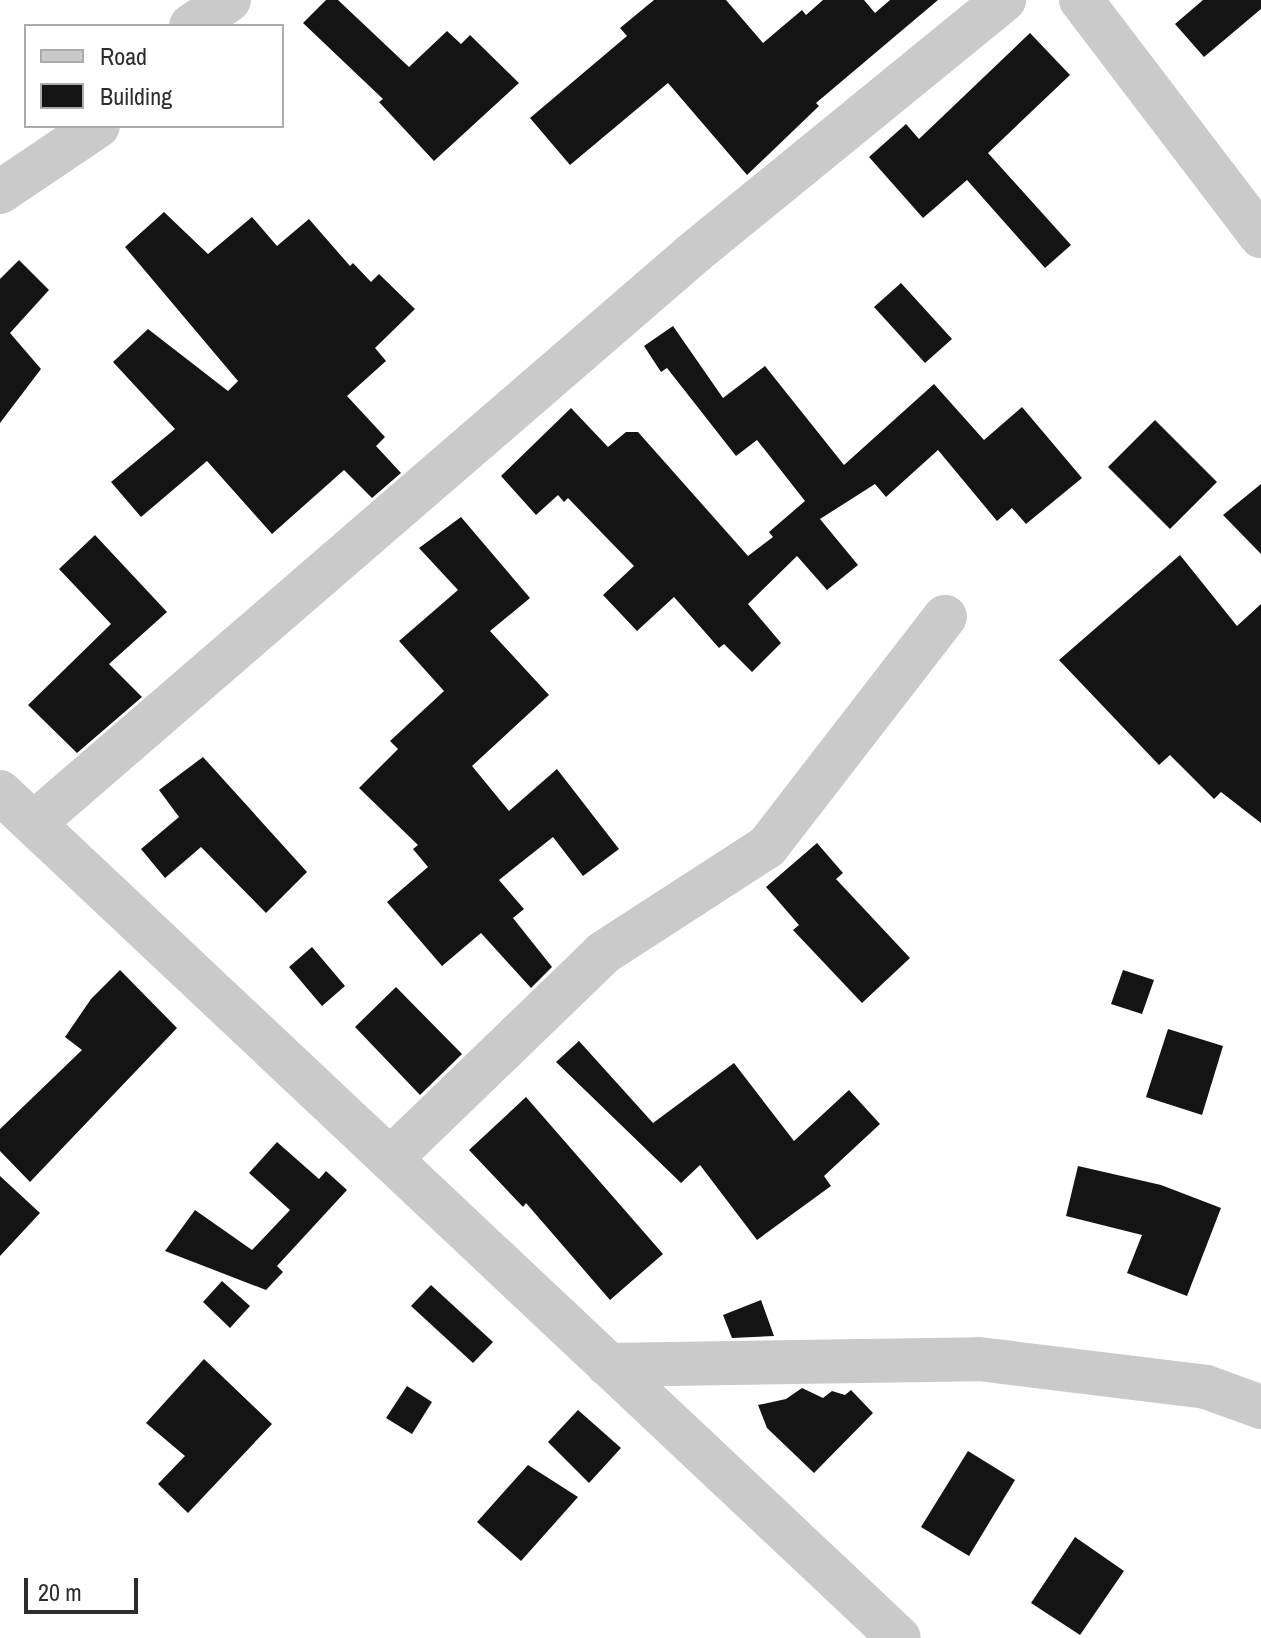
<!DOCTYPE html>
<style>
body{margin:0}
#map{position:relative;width:1261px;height:1638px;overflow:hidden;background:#fff;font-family:"Archivo Narrow",sans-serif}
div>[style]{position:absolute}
.building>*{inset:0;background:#141414}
.minor>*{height:44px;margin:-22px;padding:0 22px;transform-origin:22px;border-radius:22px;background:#cacaca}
span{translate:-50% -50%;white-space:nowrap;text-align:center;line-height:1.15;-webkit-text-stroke:8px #fff;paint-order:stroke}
.legend{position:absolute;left:24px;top:24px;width:260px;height:104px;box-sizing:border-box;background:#fff;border:2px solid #ababab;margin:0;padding:10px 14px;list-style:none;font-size:24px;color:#2d2d2d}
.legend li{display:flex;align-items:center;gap:16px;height:40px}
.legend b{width:40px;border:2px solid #ababab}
.scale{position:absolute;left:24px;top:1578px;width:114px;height:36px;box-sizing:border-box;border:4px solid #2d2d2d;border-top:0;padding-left:10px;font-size:24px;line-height:28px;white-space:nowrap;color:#2d2d2d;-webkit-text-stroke:6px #fff;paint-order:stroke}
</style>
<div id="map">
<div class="building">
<div style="clip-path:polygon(326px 0,338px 0,409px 67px,447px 31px,461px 44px,470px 35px,519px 83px,434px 161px,379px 102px,383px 99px,303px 23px)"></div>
<div style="clip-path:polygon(654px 0,726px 0,763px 43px,802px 10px,806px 15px,823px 0,864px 0,875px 13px,890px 0,938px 0,816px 103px,819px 106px,747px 175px,668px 83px,570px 165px,530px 118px,627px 36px,620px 28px)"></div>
<div style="clip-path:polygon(1203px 0,1261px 0,1261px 9px,1204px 57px,1175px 24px)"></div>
<div style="clip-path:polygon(1030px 33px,1070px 75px,988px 153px,1071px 245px,1045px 268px,967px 180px,923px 218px,869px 157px,906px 124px,919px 139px)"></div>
<div style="clip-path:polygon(164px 212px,208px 254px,252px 217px,277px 246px,309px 219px,350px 266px,353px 263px,371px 282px,379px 274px,415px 309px,375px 348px,386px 361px,347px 396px,385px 437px,376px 446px,401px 473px,372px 498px,344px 470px,272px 534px,207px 461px,141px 517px,111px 482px,175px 429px,113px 362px,148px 329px,228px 391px,238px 381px,125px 247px)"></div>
<div style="clip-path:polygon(19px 260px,49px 290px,10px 333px,41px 369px,0 423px,0 279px)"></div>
<div style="clip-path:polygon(901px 283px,952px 339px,925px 363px,874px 307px)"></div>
<div style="clip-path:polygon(673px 326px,723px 398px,765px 366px,844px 465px,934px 384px,984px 440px,1022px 407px,1082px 478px,1026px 524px,1012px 508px,997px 521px,938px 450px,886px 497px,875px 484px,820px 519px,858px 565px,827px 590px,797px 556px,748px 604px,781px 643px,752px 672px,724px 644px,719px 648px,674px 597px,637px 631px,603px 595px,634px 566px,568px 498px,564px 502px,558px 495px,536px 515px,501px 476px,571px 408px,608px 447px,626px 432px,638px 432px,748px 556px,773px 537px,769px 532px,805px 501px,757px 440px,736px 456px,667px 368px,661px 372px,644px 346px)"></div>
<div style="clip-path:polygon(1155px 420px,1217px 482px,1170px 529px,1108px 467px)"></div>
<div style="clip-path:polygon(1261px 484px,1261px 554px,1223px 515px)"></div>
<div style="clip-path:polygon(461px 517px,530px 598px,490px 631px,549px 695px,472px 766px,509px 811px,557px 769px,619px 849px,583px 876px,553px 837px,499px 880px,524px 909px,513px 918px,552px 967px,531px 988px,481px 933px,442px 966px,387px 902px,428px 867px,413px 849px,418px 845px,359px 788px,398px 749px,390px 741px,444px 691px,399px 641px,458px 590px,419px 548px)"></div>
<div style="clip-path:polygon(95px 535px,167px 612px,109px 664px,142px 697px,77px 753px,28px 705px,111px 624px,59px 569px)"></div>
<div style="clip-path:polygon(1180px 555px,1237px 626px,1261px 604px,1261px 823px,1221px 792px,1214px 799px,1170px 755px,1159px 765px,1059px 660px)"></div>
<div style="clip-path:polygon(203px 757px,307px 872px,266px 913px,201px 847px,165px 878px,141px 849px,179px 817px,159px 790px)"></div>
<div style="clip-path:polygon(817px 843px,843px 873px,836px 879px,910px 958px,862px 1003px,793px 930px,799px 925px,766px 887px)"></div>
<div style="clip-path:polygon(312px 947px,345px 986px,322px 1006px,289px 967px)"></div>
<div style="clip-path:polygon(120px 970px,177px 1028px,30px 1182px,0 1151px,0 1129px,82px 1050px,65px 1037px,91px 999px)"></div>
<div style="clip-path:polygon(1123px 970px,1154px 980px,1142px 1014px,1111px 1004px)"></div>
<div style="clip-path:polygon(396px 987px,462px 1054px,420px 1095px,355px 1027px)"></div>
<div style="clip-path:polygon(1168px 1029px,1223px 1046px,1202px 1115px,1146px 1097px)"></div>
<div style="clip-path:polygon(579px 1041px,653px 1123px,734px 1063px,794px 1141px,849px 1090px,880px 1124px,824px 1176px,831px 1186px,757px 1240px,700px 1165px,681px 1183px,556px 1062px)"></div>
<div style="clip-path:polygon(526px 1097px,663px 1254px,610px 1300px,526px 1203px,523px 1207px,469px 1150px)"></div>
<div style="clip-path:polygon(277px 1142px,319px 1179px,326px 1171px,347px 1190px,277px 1266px,283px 1272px,266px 1290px,165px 1251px,195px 1210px,252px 1250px,290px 1210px,249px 1173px)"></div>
<div style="clip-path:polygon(1078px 1166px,1161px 1185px,1221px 1208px,1187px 1296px,1127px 1273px,1142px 1235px,1066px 1216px)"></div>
<div style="clip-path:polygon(0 1176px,40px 1213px,0 1256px)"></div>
<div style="clip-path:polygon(222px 1281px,250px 1306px,230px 1328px,203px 1302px)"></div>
<div style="clip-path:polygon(431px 1285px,493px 1342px,473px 1363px,411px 1306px)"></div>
<div style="clip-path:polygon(761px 1300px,774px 1336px,732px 1338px,723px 1315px)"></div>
<div style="clip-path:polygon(204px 1359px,272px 1424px,188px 1513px,158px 1484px,185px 1456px,146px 1423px)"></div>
<div style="clip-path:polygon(407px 1386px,432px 1402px,412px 1434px,386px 1418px)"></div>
<div style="clip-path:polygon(802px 1388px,823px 1398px,832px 1391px,845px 1395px,851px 1390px,873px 1413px,814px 1473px,767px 1428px,758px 1405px,786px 1399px)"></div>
<div style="clip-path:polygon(578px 1410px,621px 1448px,589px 1483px,548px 1442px)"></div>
<div style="clip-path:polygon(968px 1451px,1015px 1480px,969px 1556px,921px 1527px)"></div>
<div style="clip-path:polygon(528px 1465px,578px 1497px,521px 1561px,477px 1522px)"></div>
<div style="clip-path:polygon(1075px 1537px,1124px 1571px,1080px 1635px,1031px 1603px)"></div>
</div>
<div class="minor">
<div style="left:1081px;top:0;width:297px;rotate:52.7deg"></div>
<div style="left:191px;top:26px;width:46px;rotate:-34.4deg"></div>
<div style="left:0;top:192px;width:118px;rotate:-34deg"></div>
<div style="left:0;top:792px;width:1234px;rotate:43.26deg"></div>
<div style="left:34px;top:823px;width:873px;rotate:-40.82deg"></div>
<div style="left:695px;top:252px;width:399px;rotate:-39.2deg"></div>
<div style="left:390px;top:1159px;width:296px;rotate:-44deg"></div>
<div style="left:603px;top:953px;width:195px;rotate:-32.9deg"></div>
<div style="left:767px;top:847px;width:291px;rotate:-52.3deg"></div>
<div style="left:608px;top:1365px;width:371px;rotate:-0.9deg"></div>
<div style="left:979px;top:1359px;width:229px;rotate:7deg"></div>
<div style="left:1206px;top:1387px;width:59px;rotate:20deg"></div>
</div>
<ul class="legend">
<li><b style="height:10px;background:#cacaca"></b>Road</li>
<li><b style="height:22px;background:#141414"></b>Building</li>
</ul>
<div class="scale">20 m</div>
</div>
